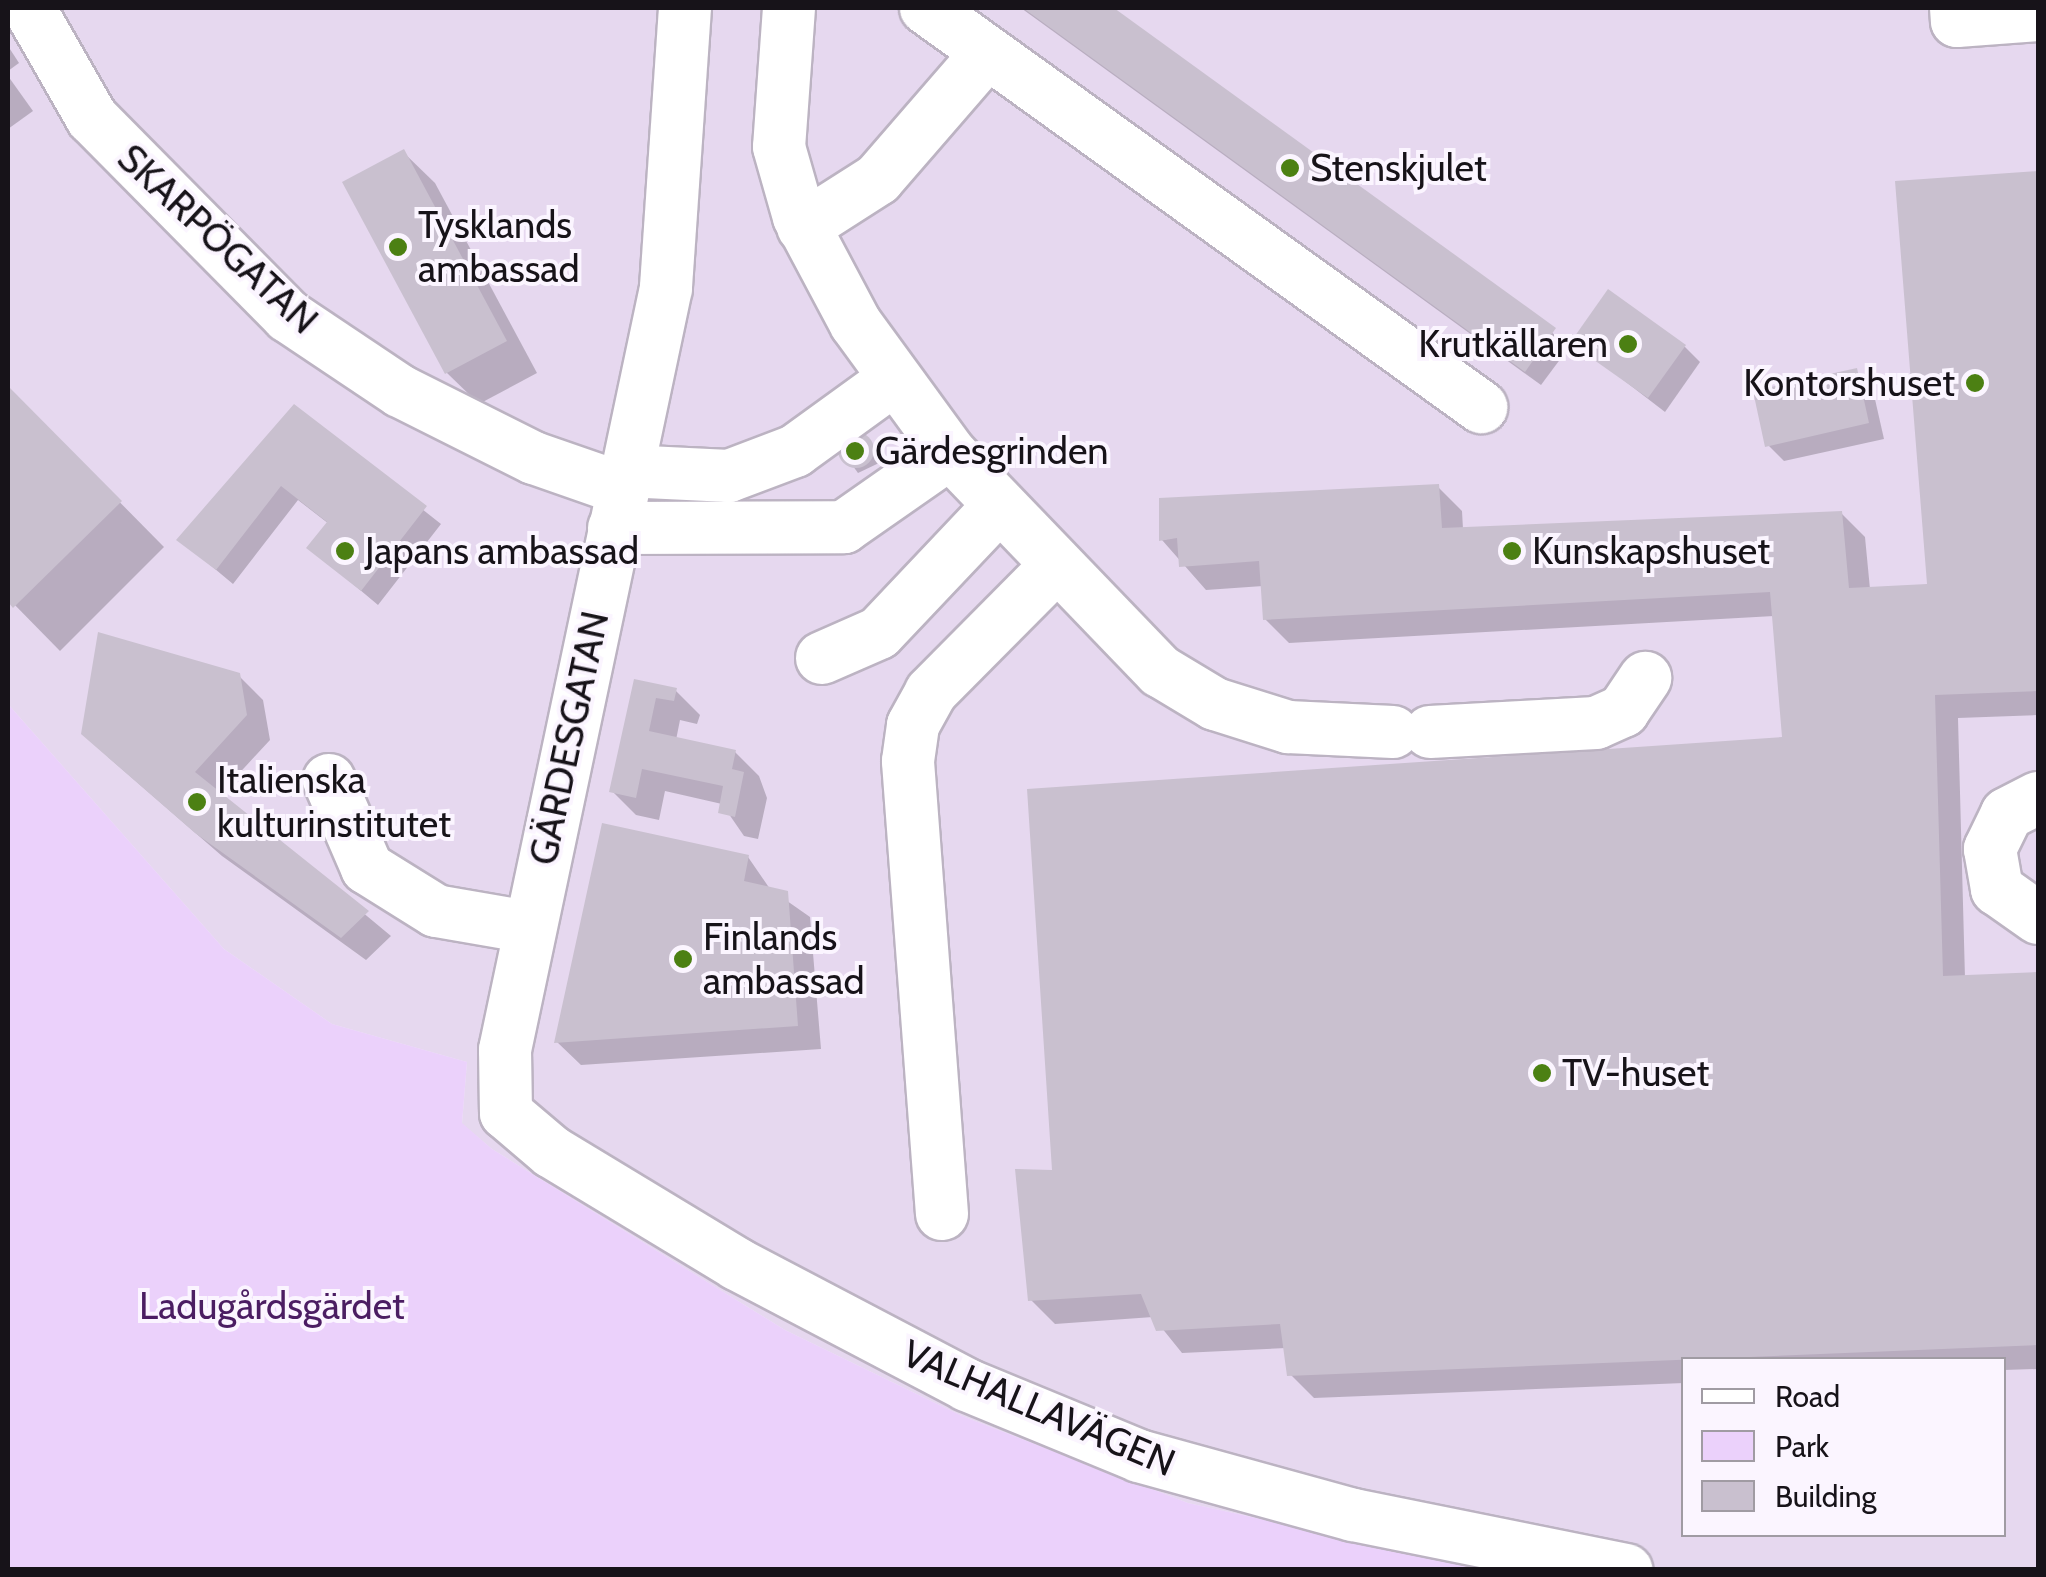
<!DOCTYPE html>
<meta charset="utf-8">
<style>
body{margin:0}
#map{position:relative;width:2046px;height:1577px;overflow:hidden;background:#f0e6f7;font-family:Cabin,sans-serif}
div>[style]{position:absolute}
.built>*{inset:0;background:#e6d8ef}
.green>*{inset:0;background:#ebd1fb}
.shadow>*{inset:0;background:#0003}
.building>*{inset:0;background:#c9c0cf}
.round{border-radius:50%}
.roads{filter:drop-shadow(2px 0 #bcb3c2) drop-shadow(-2px 0 #bcb3c2) drop-shadow(0 2px #bcb3c2) drop-shadow(0 -2px #bcb3c2)}
.minor>*{height:52px;margin:-26px;padding:0 26px;transform-origin:26px;border-radius:26px;background:#fff}
.dots>*{width:28px;height:28px;translate:-50% -50%;box-sizing:border-box;border:5px solid #fbf5ff;border-radius:50%}
span{translate:-50% -50%;white-space:nowrap;text-align:center;line-height:1.15;-webkit-text-stroke:8px #fbf5ff;paint-order:stroke}
.poi-label{font-size:38px;color:#171319}
.left{translate:0 -50%;text-align:left}
.right{translate:-100% -50%;text-align:right}
.street-label{font-size:38px;color:#171319}
.park-label{font-size:38px;color:#4b1d62}
.frame{position:absolute;inset:0;border:10px solid #171319;pointer-events:none}
.legend{position:absolute;left:1681px;top:1357px;width:325px;height:180px;box-sizing:border-box;background:#fbf5ff;border:2px solid #a09ba3;margin:0;padding:12px 18px;list-style:none;font-size:30px;color:#171319}
.legend li{display:flex;align-items:center;gap:20px;height:50px}
.legend b{width:50px;border:2px solid #a09ba3}
</style>
<div id="map">
<div class="built">
<div style="clip-path:polygon(evenodd,8px 8px,2038px 8px,2038px 1569px,1489px 1569px,1188px 1503px,962px 1416px,785px 1330px,492px 1149px,462px 1124px,467px 1062px,332px 1024px,224px 949px,8px 704px,8px 8px,1684px 1360px,2004px 1360px,2004px 1534px,1684px 1534px,1684px 1360px)"></div>
</div>
<div class="green">
<div style="clip-path:polygon(8px 704px,224px 949px,332px 1024px,467px 1062px,462px 1123px,492px 1149px,785px 1330px,962px 1416px,1188px 1503px,1489px 1569px,8px 1570px)"></div>
</div>
<div class="shadow">
<div style="clip-path:polygon(1021px 8px,1110px 8px,1570px 346px,1541px 385px)"></div>
<div style="clip-path:polygon(8px 46px,19px 63px,8px 71px)"></div>
<div style="clip-path:polygon(8px 76px,33px 111px,8px 129px)"></div>
<div style="clip-path:polygon(403px 152px,435px 183px,537px 373px,479px 404px,447px 373px)"></div>
<div style="clip-path:polygon(2038px 174px,2038px 715px,1958px 718px,1965px 978px,2038px 975px,2038px 1369px,2004px 1370px,2004px 1360px,1684px 1360px,1684px 1383px,1314px 1398px,1290px 1374px,1286px 1348px,1182px 1353px,1153px 1317px,1055px 1324px,1031px 1300px,1054px 1172px,1785px 740px,1774px 616px,1289px 643px,1265px 619px,1263px 586px,1206px 590px,1162px 540px,1438px 487px,1462px 511px,1463px 529px,1841px 513px,1865px 537px,1870px 589px,1930px 587px,1898px 184px)"></div>
<div style="clip-path:polygon(1574px 342px,1685px 347px,1700px 362px,1665px 412px)"></div>
<div style="clip-path:polygon(1856px 371px,1872px 386px,1884px 439px,1784px 461px,1768px 445px)"></div>
<div style="clip-path:polygon(8px 389px,164px 547px,60px 651px,8px 598px)"></div>
<div style="clip-path:polygon(294px 408px,441px 524px,378px 605px,310px 548px,329px 524px,298px 500px,233px 584px,179px 539px)"></div>
<div style="clip-path:polygon(861px 433px,879px 463px,858px 473px,839px 447px)"></div>
<div style="clip-path:polygon(239px 676px,263px 700px,270px 740px,220px 794px,391px 936px,366px 960px,222px 856px,108px 757px)"></div>
<div style="clip-path:polygon(635px 682px,676px 691px,700px 715px,697px 724px,680px 720px,676px 740px,735px 752px,759px 776px,767px 798px,758px 839px,744px 836px,722px 804px,665px 791px,659px 820px,636px 815px,612px 791px)"></div>
<div style="clip-path:polygon(748px 857px,770px 889px,810px 917px,821px 1049px,581px 1065px,557px 1042px)"></div>
</div>
<div class="building">
<div style="clip-path:polygon(1023px 8px,1114px 8px,1556px 328px,1525px 372px)"></div>
<div style="clip-path:polygon(404px 149px,507px 341px,445px 374px,342px 182px)"></div>
<div style="clip-path:polygon(2038px 171px,2038px 691px,1935px 695px,1943px 976px,2038px 972px,2038px 1345px,1287px 1376px,1280px 1324px,1156px 1331px,1141px 1294px,1028px 1301px,1015px 1169px,1052px 1170px,1027px 789px,1782px 737px,1770px 592px,1263px 620px,1259px 561px,1179px 567px,1177px 538px,1159px 541px,1159px 498px,1439px 484px,1442px 528px,1842px 511px,1849px 588px,1927px 584px,1895px 181px)"></div>
<div style="clip-path:polygon(1608px 289px,1686px 345px,1648px 398px,1570px 343px)"></div>
<div style="clip-path:polygon(1857px 368px,1869px 423px,1765px 447px,1753px 391px)"></div>
<div style="clip-path:polygon(8px 386px,122px 501px,13px 608px,8px 602px)"></div>
<div style="clip-path:polygon(294px 404px,427px 506px,361px 591px,306px 548px,327px 522px,281px 486px,216px 570px,176px 540px)"></div>
<div class="round" style="left:838px;top:432px;width:36px;height:36px"></div>
<div style="clip-path:polygon(98px 632px,240px 673px,247px 715px,195px 772px,369px 911px,341px 938px,195px 833px,81px 734px)"></div>
<div style="clip-path:polygon(634px 679px,677px 688px,674px 701px,656px 698px,649px 731px,736px 750px,732px 769px,744px 772px,735px 817px,718px 813px,723px 786px,642px 769px,636px 798px,609px 792px)"></div>
<div style="clip-path:polygon(602px 823px,749px 855px,744px 881px,788px 891px,798px 1026px,554px 1043px)"></div>
</div>
<div class="roads">
<div class="minor">
<div style="left:29px;top:8px;width:127px;rotate:60.2deg"></div>
<div style="left:92px;top:118px;width:279px;rotate:45.3deg"></div>
<div style="left:288px;top:316px;width:135px;rotate:33.8deg"></div>
<div style="left:400px;top:391px;width:150px;rotate:26.6deg"></div>
<div style="left:534px;top:458px;width:94px;rotate:19.2deg"></div>
<div style="left:685px;top:8px;width:281px;rotate:93.9deg"></div>
<div style="left:666px;top:288px;width:779px;rotate:101.93deg"></div>
<div style="left:505px;top:1050px;width:63px;rotate:89.1deg"></div>
<div style="left:506px;top:1113px;width:60px;rotate:40.3deg"></div>
<div style="left:552px;top:1152px;width:216px;rotate:31.2deg"></div>
<div style="left:737px;top:1264px;width:260px;rotate:27.7deg"></div>
<div style="left:967px;top:1385px;width:186px;rotate:22.4deg"></div>
<div style="left:1139px;top:1456px;width:222px;rotate:15.4deg"></div>
<div style="left:1353px;top:1515px;width:279px;rotate:11.4deg"></div>
<div style="left:789px;top:8px;width:139px;rotate:94.1deg"></div>
<div style="left:779px;top:147px;width:73px;rotate:74.1deg"></div>
<div style="left:799px;top:217px;width:121px;rotate:62deg"></div>
<div style="left:856px;top:324px;width:160px;rotate:53.9deg"></div>
<div style="left:950px;top:453px;width:303px;rotate:46.1deg"></div>
<div style="left:1160px;top:671px;width:64px;rotate:31deg"></div>
<div style="left:1215px;top:704px;width:77px;rotate:17.5deg"></div>
<div style="left:1288px;top:727px;width:105px;rotate:2.7deg"></div>
<div style="left:926px;top:8px;width:684px;rotate:35.71deg"></div>
<div style="left:1956px;top:8px;width:13px;rotate:86deg"></div>
<div style="left:1957px;top:21px;width:81px;rotate:-4.2deg"></div>
<div style="left:803px;top:227px;width:89px;rotate:-32.6deg"></div>
<div style="left:878px;top:179px;width:167px;rotate:-49.1deg"></div>
<div style="left:626px;top:471px;width:103px;rotate:2.8deg"></div>
<div style="left:729px;top:476px;width:71px;rotate:-20.7deg"></div>
<div style="left:795px;top:451px;width:121px;rotate:-35.9deg"></div>
<div style="left:614px;top:528px;width:230px;rotate:-0.2deg"></div>
<div style="left:844px;top:527px;width:129px;rotate:-34.9deg"></div>
<div style="left:822px;top:658px;width:62px;rotate:-23.7deg"></div>
<div style="left:879px;top:633px;width:175px;rotate:-46.6deg"></div>
<div style="left:1430px;top:732px;width:166px;rotate:-3.1deg"></div>
<div style="left:1596px;top:723px;width:30px;rotate:-24deg"></div>
<div style="left:1623px;top:711px;width:40px;rotate:-56deg"></div>
<div style="left:329px;top:780px;width:96px;rotate:66.6deg"></div>
<div style="left:367px;top:868px;width:81px;rotate:31.9deg"></div>
<div style="left:436px;top:911px;width:94px;rotate:9.8deg"></div>
<div style="left:2038px;top:798px;width:35px;rotate:153deg"></div>
<div style="left:2007px;top:814px;width:39px;rotate:116deg"></div>
<div style="left:1990px;top:849px;width:41px;rotate:80.1deg"></div>
<div style="left:1997px;top:889px;width:50px;rotate:35.3deg"></div>
<div style="left:942px;top:1214px;width:454px;rotate:-94.3deg"></div>
<div style="left:908px;top:761px;width:36px;rotate:-82deg"></div>
<div style="left:913px;top:725px;width:38px;rotate:-61deg"></div>
<div style="left:931px;top:692px;width:176px;rotate:-45.2deg"></div>
</div>
</div>
<div class="dots">
<div style="left:1290px;top:168px;background:#4c8013"></div>
<div style="left:398px;top:247px;background:#4c8013"></div>
<div style="left:1628px;top:344px;background:#4c8013"></div>
<div style="left:1975px;top:383px;background:#4c8013"></div>
<div style="left:855px;top:451px;background:#4c8013"></div>
<div style="left:345px;top:551px;background:#4c8013"></div>
<div style="left:1512px;top:551px;background:#4c8013"></div>
<div style="left:197px;top:802px;background:#4c8013"></div>
<div style="left:683px;top:959px;background:#4c8013"></div>
<div style="left:1542px;top:1073px;background:#4c8013"></div>
</div>
<div class="poi-label">
<span class="left" style="left:1310px;top:168px">Stenskjulet</span>
<span class="left" style="left:418px;top:247px">Tysklands<br>ambassad</span>
<span class="right" style="left:1608px;top:344px">Krutkällaren</span>
<span class="right" style="left:1955px;top:383px">Kontorshuset</span>
<span class="left" style="left:875px;top:451px">Gärdesgrinden</span>
<span class="left" style="left:365px;top:551px">Japans ambassad</span>
<span class="left" style="left:1532px;top:551px">Kunskapshuset</span>
<span class="left" style="left:217px;top:802px">Italienska<br>kulturinstitutet</span>
<span class="left" style="left:703px;top:959px">Finlands<br>ambassad</span>
<span class="left" style="left:1562px;top:1073px">TV-huset</span>
</div>
<div class="street-label">
<span style="left:218px;top:239px;rotate:43deg">SKARPÖGATAN</span>
<span style="left:569px;top:738px;rotate:-78deg">GÄRDESGATAN</span>
<span style="left:1039px;top:1408px;rotate:23deg">VALHALLAVÄGEN</span>
</div>
<div class="park-label">
<span style="left:272px;top:1306px">Ladugårdsgärdet</span>
</div>
<div class="frame"></div>
<ul class="legend">
<li><b style="height:12px;background:#fff"></b>Road</li>
<li><b style="height:28px;background:#ebd1fb"></b>Park</li>
<li><b style="height:28px;background:#c9c0cf"></b>Building</li>
</ul>
</div>
